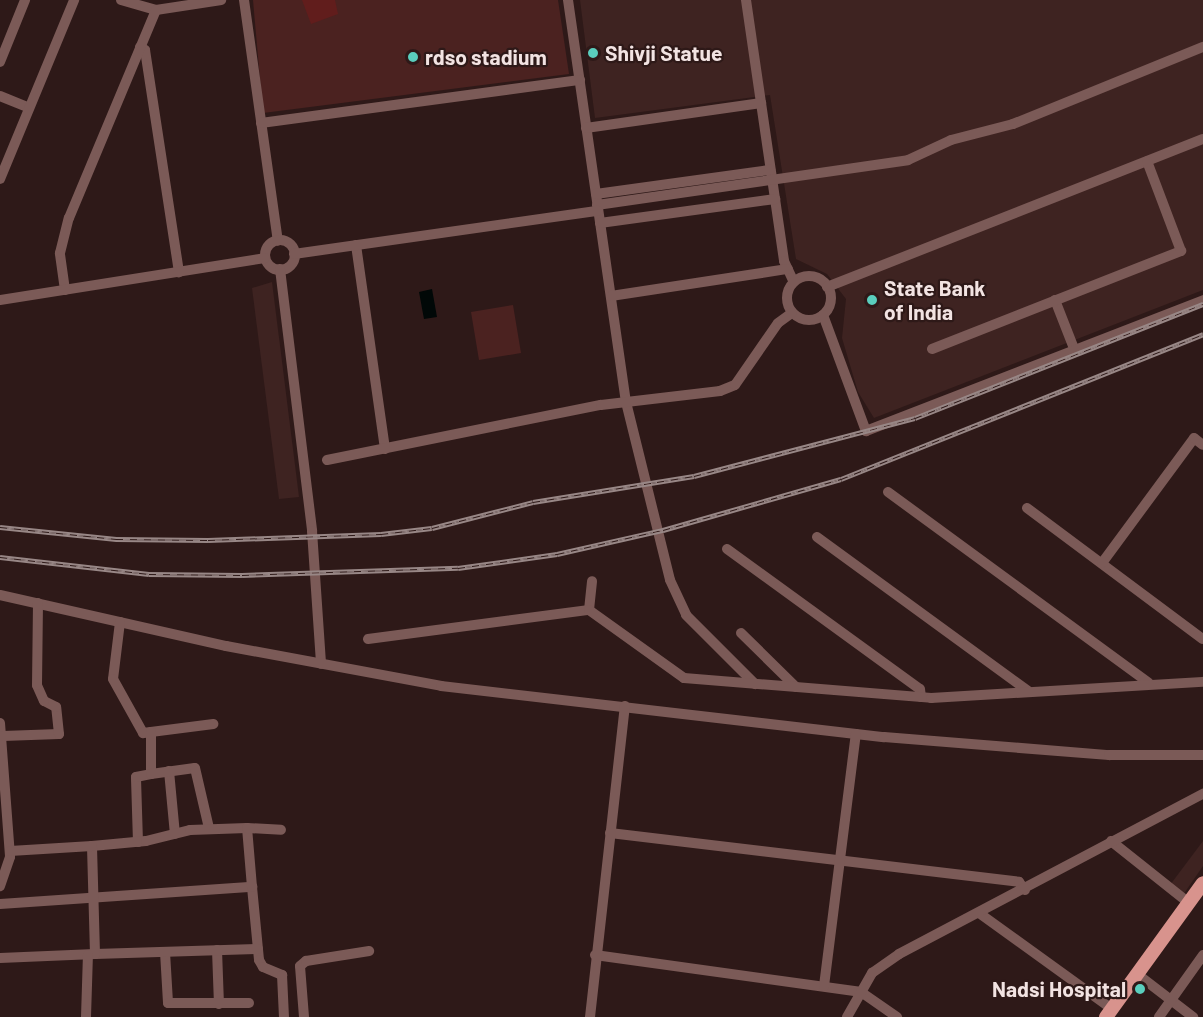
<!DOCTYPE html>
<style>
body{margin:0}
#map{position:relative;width:1203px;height:1017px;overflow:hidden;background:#2e1918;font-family:Barlow,sans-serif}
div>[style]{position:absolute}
.built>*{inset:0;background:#3e2321}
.green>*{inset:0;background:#4b2220}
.water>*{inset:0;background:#010807}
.building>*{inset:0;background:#611d1c}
.minor>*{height:10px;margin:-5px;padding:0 5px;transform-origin:5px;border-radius:5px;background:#7b5a57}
.minor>.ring{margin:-5px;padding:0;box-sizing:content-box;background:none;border:10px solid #7b5a57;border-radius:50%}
.major>*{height:14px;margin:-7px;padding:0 7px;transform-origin:7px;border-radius:7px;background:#d8938d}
.rail>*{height:4.5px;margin-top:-2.25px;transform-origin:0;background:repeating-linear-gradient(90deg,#2e1918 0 7px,#988786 0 14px);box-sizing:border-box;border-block:2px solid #988786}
.dots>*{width:16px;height:16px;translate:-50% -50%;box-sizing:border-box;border:3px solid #2e1918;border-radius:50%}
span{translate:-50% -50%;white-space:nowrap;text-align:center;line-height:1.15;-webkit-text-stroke:4.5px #2e1918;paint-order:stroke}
.poi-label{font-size:21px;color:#f2e3e2;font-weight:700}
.left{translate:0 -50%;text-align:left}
.right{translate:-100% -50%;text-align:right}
</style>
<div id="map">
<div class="built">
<div style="clip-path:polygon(580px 0,1203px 0,1203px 290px,874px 418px,858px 392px,842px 338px,846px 299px,827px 274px,796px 259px,770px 95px,595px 118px)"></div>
<div style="clip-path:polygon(272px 282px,299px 497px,279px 499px,252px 288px)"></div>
<div style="clip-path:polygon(1203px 841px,1203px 866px,1183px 895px,1170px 885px)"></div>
</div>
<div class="green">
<div style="clip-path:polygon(253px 0,558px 0,569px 74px,263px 113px)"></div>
<div style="clip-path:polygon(513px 305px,521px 353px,479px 360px,471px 312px)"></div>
</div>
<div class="water">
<div style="clip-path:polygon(432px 289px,437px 317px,424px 319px,419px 292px)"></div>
</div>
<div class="building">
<div style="clip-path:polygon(302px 0,335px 0,338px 14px,311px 24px)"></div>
</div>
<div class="minor">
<div style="left:121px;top:0;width:36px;rotate:16deg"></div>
<div style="left:156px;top:10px;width:66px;rotate:-8.7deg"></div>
<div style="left:244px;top:0;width:243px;rotate:82deg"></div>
<div style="left:568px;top:0;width:406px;rotate:81.8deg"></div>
<div style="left:626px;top:402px;width:183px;rotate:76.1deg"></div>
<div style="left:670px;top:580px;width:38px;rotate:65deg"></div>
<div style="left:686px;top:615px;width:98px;rotate:45deg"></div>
<div style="left:746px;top:0;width:264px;rotate:81.7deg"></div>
<div style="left:784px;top:261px;width:23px;rotate:65deg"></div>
<div style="left:140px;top:47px;width:6px;rotate:31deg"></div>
<div style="left:145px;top:50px;width:225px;rotate:81.3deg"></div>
<div style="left:0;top:62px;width:67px;rotate:-68deg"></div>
<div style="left:0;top:96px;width:31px;rotate:22deg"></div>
<div style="left:261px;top:123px;width:322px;rotate:-7.7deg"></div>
<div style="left:586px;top:128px;width:177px;rotate:-8.1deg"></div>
<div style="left:0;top:179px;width:194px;rotate:-67.5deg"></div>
<div style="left:596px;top:194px;width:176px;rotate:-7.9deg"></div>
<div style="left:597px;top:205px;width:314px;rotate:-8.2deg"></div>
<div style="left:908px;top:160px;width:47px;rotate:-24.9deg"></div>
<div style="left:951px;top:140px;width:64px;rotate:-14.5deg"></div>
<div style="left:1013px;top:124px;width:205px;rotate:-22.1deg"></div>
<div style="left:600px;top:223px;width:177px;rotate:-7.8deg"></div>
<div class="ring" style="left:265px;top:240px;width:20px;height:20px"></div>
<div style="left:356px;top:245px;width:206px;rotate:81.9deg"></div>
<div style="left:294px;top:254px;width:307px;rotate:-8.1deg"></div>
<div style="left:280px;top:269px;width:264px;rotate:83deg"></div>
<div style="left:312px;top:531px;width:133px;rotate:86.1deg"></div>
<div class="ring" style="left:787px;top:276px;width:34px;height:34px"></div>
<div style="left:827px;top:287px;width:404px;rotate:-21.5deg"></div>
<div style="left:65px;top:290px;width:37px;rotate:-98deg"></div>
<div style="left:60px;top:253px;width:36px;rotate:-76deg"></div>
<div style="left:69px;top:218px;width:225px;rotate:-67.3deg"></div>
<div style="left:611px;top:296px;width:179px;rotate:-8.7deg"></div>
<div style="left:0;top:300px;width:268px;rotate:-9deg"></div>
<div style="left:1055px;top:300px;width:55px;rotate:68.6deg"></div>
<div style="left:823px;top:315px;width:124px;rotate:69.7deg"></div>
<div style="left:866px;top:431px;width:362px;rotate:-21.2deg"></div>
<div style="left:932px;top:349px;width:268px;rotate:-21.5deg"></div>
<div style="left:1181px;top:251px;width:96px;rotate:-110.7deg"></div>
<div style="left:327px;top:460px;width:279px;rotate:-11.4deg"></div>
<div style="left:601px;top:405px;width:120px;rotate:-6.7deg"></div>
<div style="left:720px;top:391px;width:16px;rotate:-22deg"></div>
<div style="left:735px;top:385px;width:75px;rotate:-55.3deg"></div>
<div style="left:778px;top:323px;width:17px;rotate:-36deg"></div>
<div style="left:888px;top:492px;width:323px;rotate:36.2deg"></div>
<div style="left:1027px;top:508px;width:219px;rotate:36.7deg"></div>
<div style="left:817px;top:537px;width:261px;rotate:36.1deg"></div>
<div style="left:727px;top:549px;width:238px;rotate:36deg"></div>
<div style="left:920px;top:689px;width:8px;rotate:83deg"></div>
<div style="left:1102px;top:563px;width:155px;rotate:-53.6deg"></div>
<div style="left:1194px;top:438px;width:11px;rotate:38deg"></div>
<div style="left:0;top:595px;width:232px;rotate:12.7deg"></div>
<div style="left:226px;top:646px;width:219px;rotate:10.5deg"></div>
<div style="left:441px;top:686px;width:446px;rotate:6.6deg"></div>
<div style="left:884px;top:737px;width:226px;rotate:4.6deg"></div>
<div style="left:1109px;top:755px;width:94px"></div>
<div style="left:589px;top:610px;width:29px;rotate:-84deg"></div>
<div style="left:120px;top:622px;width:57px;rotate:97deg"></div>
<div style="left:113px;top:679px;width:62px;rotate:60.9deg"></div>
<div style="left:143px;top:733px;width:71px;rotate:-7.3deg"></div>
<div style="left:741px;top:633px;width:77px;rotate:44.5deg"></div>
<div style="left:368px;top:639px;width:223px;rotate:-7.5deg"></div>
<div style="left:589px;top:610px;width:117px;rotate:35.6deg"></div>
<div style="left:684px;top:678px;width:248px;rotate:4.6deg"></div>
<div style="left:931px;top:698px;width:272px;rotate:-3.4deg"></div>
<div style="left:0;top:723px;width:134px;rotate:85.7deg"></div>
<div style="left:10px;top:857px;width:31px;rotate:109deg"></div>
<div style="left:151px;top:732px;width:42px;rotate:90deg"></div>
<div style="left:3px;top:736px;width:56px;rotate:-2deg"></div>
<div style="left:59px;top:734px;width:27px;rotate:-96deg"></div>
<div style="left:56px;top:707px;width:13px;rotate:-153deg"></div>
<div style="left:44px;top:701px;width:17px;rotate:-114deg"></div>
<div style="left:37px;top:685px;width:82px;rotate:-89.3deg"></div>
<div style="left:169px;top:771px;width:63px;rotate:84.6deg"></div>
<div style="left:610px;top:833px;width:412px;rotate:6.8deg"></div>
<div style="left:1019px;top:882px;width:10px;rotate:53deg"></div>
<div style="left:1111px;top:841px;width:100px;rotate:38.5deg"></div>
<div style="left:138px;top:842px;width:65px;rotate:-91.8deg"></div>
<div style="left:136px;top:777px;width:15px;rotate:-11deg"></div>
<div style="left:151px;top:774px;width:44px;rotate:-7.8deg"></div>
<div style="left:195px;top:768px;width:62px;rotate:76.9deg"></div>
<div style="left:92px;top:846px;width:54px;rotate:-5.3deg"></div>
<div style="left:146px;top:841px;width:45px;rotate:-14deg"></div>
<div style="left:190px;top:830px;width:57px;rotate:-2deg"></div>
<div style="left:252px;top:887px;width:73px;rotate:84.5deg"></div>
<div style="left:259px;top:960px;width:8px;rotate:60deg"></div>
<div style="left:263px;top:967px;width:21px;rotate:23deg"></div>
<div style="left:282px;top:975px;width:42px;rotate:87.3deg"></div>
<div style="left:0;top:904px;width:253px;rotate:-3.9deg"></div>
<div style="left:252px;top:887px;width:59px;rotate:-94.8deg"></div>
<div style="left:247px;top:828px;width:34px;rotate:3deg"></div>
<div style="left:979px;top:913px;width:164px;rotate:35.8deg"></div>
<div style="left:217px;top:950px;width:54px;rotate:87.9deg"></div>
<div style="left:165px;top:952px;width:51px;rotate:86.6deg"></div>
<div style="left:168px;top:1003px;width:81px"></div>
<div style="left:95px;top:954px;width:163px;rotate:-1.8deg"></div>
<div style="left:595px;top:955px;width:269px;rotate:7.9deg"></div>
<div style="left:861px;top:992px;width:44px;rotate:34.8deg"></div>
<div style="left:0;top:958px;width:95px;rotate:-2.4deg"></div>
<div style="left:95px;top:954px;width:108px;rotate:-91.6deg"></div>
<div style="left:92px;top:846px;width:82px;rotate:176.5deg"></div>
<div style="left:1137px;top:974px;width:71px;rotate:37.5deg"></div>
<div style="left:824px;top:986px;width:254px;rotate:-82.8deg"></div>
<div style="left:86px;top:1017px;width:62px;rotate:-88.2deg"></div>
<div style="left:304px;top:1017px;width:51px;rotate:-94.5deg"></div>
<div style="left:300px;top:966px;width:8px;rotate:-40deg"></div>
<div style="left:306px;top:961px;width:64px;rotate:-9deg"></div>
<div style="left:590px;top:1017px;width:313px;rotate:-83.6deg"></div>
<div style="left:847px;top:1017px;width:51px;rotate:-60.4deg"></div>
<div style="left:872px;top:973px;width:33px;rotate:-35deg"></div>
<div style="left:899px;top:954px;width:344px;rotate:-27.8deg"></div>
<div style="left:1159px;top:1017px;width:76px;rotate:-54.6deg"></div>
</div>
<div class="major">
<div style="left:1106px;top:1017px;width:165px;rotate:-54.1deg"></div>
</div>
<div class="rail">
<div style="left:0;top:527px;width:117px;rotate:5.9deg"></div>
<div style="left:116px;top:539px;width:92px;rotate:0.6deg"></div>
<div style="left:208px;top:540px;width:173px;rotate:-2deg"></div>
<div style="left:381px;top:534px;width:51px;rotate:-6.7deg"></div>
<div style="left:432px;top:528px;width:104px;rotate:-14.4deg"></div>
<div style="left:533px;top:502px;width:163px;rotate:-9.2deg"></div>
<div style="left:694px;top:476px;width:228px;rotate:-14.7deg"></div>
<div style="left:915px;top:418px;width:310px;rotate:-21.6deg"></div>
<div style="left:0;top:557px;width:150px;rotate:6.5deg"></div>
<div style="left:149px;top:574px;width:93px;rotate:0.6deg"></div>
<div style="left:242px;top:575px;width:216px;rotate:-1.9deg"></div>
<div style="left:458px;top:568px;width:100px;rotate:-8deg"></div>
<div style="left:557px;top:554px;width:109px;rotate:-12.8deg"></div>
<div style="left:663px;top:530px;width:185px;rotate:-16deg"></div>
<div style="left:841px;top:479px;width:390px;rotate:-21.8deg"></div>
</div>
<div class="dots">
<div style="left:593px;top:53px;background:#5acebd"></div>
<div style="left:413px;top:57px;background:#5acebd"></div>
<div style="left:872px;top:300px;background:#5acebd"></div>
<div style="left:1140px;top:989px;background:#5acebd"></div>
</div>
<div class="poi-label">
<span class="left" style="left:605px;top:53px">Shivji Statue</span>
<span class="left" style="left:425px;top:57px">rdso stadium</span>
<span class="left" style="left:884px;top:300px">State Bank<br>of India</span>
<span class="right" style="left:1126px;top:989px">Nadsi Hospital</span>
</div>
</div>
